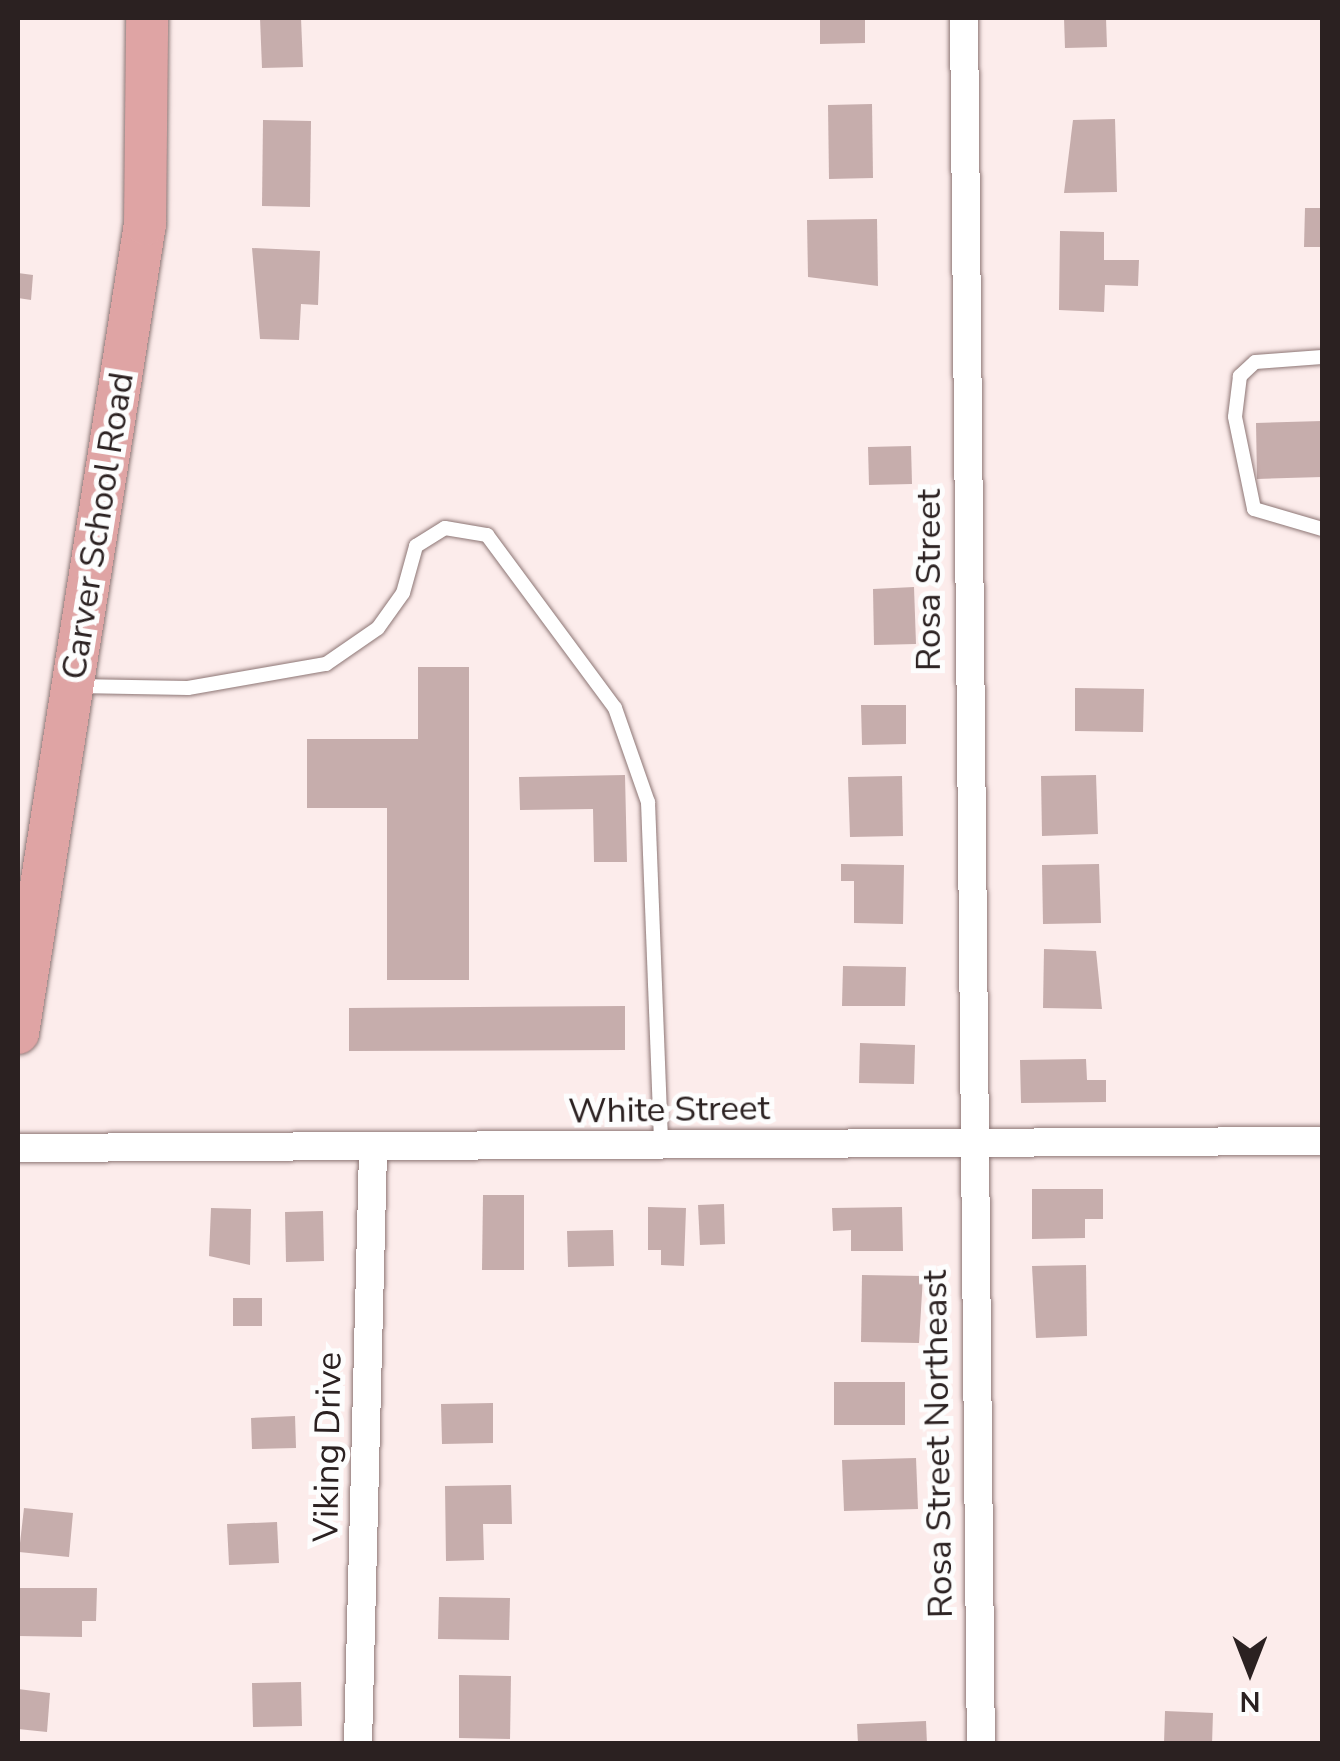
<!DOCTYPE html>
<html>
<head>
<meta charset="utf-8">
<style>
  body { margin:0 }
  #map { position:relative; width:1340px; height:1761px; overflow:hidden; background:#fceceb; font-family:"Nunito Sans",sans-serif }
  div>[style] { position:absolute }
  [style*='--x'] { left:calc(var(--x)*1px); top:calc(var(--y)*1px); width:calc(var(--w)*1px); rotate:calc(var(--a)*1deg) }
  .building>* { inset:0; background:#c6adac }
  .roads { filter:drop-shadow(0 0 2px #8d7675) drop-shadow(0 0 2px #8d7675) }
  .lane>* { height:14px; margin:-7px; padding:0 7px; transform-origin:7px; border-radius:7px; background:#fff }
  .street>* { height:28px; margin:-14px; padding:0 14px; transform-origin:14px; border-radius:14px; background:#fff }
  .primary>* { height:42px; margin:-21px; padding:0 21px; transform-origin:21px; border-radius:21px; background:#dfa4a4 }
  span { translate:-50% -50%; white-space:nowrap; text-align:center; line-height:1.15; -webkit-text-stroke:10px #fdfdfd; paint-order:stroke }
  .street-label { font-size:35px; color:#2b2121 }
  .frame { position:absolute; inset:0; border:20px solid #2b2121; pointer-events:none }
  .north { position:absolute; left:1200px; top:1621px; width:100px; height:100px; -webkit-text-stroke:8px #fdfdfd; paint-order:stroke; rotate:180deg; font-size:28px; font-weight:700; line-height:40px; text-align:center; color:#2b2121 }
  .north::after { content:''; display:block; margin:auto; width:35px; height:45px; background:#2b2121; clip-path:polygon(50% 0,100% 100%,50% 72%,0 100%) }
</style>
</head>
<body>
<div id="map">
  <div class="building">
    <i style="clip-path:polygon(260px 18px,301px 18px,303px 67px,262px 68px)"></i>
    <i style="clip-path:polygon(820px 18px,865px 18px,865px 43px,820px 44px)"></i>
    <i style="clip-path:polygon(1064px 18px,1106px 18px,1107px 47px,1065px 48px)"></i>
    <i style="clip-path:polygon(872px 104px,873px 178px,829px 179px,828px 105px)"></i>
    <i style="clip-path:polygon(1115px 119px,1117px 192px,1064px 193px,1073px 120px)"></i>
    <i style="clip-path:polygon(263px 120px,311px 121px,310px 207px,262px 206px)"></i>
    <i style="clip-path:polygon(1305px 208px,1322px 208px,1322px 247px,1304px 247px)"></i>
    <i style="clip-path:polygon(877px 219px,878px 286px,808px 277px,807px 220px)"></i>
    <i style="clip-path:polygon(1060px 231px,1104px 232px,1104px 260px,1139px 260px,1138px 286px,1105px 285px,1104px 312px,1059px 310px)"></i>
    <i style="clip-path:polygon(252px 248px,320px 251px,318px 305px,301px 304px,299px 340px,260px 339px)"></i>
    <i style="clip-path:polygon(18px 273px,33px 275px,31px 300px,18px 298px)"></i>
    <i style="clip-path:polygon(1322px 421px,1322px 477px,1257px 479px,1256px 423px)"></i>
    <i style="clip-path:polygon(911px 446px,912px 484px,869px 485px,868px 447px)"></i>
    <i style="clip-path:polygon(914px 587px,916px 644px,874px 645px,873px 589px)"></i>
    <i style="clip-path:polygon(418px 667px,469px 667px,469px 980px,387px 980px,387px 808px,307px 808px,307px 739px,418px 739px)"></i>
    <i style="clip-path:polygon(1075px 688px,1144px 689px,1143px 732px,1075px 731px)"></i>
    <i style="clip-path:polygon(861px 705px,906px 705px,906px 744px,862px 745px)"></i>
    <i style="clip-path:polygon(625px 775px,627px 862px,594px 862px,593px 809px,520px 810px,519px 777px)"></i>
    <i style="clip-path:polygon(1096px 775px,1098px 834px,1042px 836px,1041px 776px)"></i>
    <i style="clip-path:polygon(902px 776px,903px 836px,850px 837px,848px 777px)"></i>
    <i style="clip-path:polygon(841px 864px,904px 865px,903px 924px,854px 923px,854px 881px,841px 881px)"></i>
    <i style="clip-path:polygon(1099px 864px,1101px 923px,1043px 924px,1042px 865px)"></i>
    <i style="clip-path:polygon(1044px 949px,1096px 951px,1102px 1009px,1043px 1008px)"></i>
    <i style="clip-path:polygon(843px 966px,906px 967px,905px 1006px,842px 1006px)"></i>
    <i style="clip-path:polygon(625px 1006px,625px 1050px,349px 1051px,349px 1008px)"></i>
    <i style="clip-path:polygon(860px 1043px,915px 1045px,914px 1084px,859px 1083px)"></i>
    <i style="clip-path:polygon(1086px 1059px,1087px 1080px,1106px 1080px,1106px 1102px,1021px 1103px,1020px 1060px)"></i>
    <i style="clip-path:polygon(1032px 1189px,1103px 1189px,1103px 1219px,1085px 1219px,1085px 1238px,1032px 1239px)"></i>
    <i style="clip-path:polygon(483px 1195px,524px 1195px,524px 1270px,482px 1270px)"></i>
    <i style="clip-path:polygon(724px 1204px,725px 1244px,700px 1245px,698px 1205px)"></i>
    <i style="clip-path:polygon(648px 1207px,686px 1208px,684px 1266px,661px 1265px,661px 1250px,648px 1250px)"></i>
    <i style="clip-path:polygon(902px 1207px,903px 1251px,851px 1251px,851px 1230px,833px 1231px,832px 1208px)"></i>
    <i style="clip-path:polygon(211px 1208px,251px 1209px,250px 1265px,209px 1256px)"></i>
    <i style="clip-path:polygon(323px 1211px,324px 1261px,286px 1262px,285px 1212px)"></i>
    <i style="clip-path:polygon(613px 1230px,614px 1266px,568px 1267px,567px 1231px)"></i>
    <i style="clip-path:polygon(1086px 1265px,1087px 1336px,1036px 1338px,1032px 1266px)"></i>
    <i style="clip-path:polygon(862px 1275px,923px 1276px,919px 1343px,861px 1342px)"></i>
    <i style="clip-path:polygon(233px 1298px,262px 1298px,262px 1326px,233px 1326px)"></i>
    <i style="clip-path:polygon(834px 1382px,905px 1382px,905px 1425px,834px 1425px)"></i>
    <i style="clip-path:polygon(493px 1403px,493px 1443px,442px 1444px,441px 1404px)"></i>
    <i style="clip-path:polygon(295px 1416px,296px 1448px,252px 1449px,251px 1418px)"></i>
    <i style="clip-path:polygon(916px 1458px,918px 1509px,844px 1511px,842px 1460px)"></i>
    <i style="clip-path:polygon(511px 1485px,512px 1524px,483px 1524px,484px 1560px,446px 1561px,445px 1486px)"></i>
    <i style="clip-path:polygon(24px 1508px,73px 1513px,69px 1557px,19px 1552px)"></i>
    <i style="clip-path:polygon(277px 1522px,279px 1563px,229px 1565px,227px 1524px)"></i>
    <i style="clip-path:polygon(18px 1588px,97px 1588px,96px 1621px,82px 1621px,82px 1637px,18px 1636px)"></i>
    <i style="clip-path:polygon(439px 1597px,510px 1598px,509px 1640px,438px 1639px)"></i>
    <i style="clip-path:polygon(459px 1675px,511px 1676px,510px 1739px,459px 1738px)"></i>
    <i style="clip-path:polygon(301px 1682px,302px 1726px,253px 1727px,252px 1683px)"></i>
    <i style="clip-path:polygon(18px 1689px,50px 1693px,47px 1732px,18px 1729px)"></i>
    <i style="clip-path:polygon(1165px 1711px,1213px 1713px,1212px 1744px,1164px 1744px)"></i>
    <i style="clip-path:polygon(926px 1721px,927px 1744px,858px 1744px,857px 1724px)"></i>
  </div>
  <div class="roads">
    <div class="lane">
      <i style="--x:1322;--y:357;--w:67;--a:175.7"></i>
      <i style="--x:1255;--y:362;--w:21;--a:137"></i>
      <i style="--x:1240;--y:376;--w:41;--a:97"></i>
      <i style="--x:1235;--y:417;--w:94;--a:78.3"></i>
      <i style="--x:1254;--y:509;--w:71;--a:16.4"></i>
      <i style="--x:76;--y:686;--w:112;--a:1"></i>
      <i style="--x:188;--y:688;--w:140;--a:-9.9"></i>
      <i style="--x:326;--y:664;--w:63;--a:-34.7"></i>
      <i style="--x:378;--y:628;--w:43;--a:-54.5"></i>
      <i style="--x:403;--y:593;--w:49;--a:-74.5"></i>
      <i style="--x:416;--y:546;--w:34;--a:-32"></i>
      <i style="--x:445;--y:528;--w:43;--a:9.5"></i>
      <i style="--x:487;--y:535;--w:215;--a:53.5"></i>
      <i style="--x:615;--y:708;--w:100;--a:70.7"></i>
      <i style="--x:648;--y:802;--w:344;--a:87.8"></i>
    </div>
    <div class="street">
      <i style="--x:964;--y:18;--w:1726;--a:89.44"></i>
      <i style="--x:18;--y:1148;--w:1304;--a:-0.31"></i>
      <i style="--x:358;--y:1744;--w:593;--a:-88.55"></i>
    </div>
    <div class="primary">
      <i style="--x:18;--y:1033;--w:819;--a:-81.08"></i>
      <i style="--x:145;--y:224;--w:206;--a:-89.4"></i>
    </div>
  </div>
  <div class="street-label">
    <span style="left:98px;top:526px;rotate:-81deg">Carver School Road</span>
    <span style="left:929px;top:580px;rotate:-90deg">Rosa Street</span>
    <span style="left:669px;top:1110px;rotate:-1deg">White Street</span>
    <span style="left:938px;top:1444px;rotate:-91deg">Rosa Street Northeast</span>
    <span style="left:328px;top:1447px;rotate:-89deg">Viking Drive</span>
  </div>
  <div class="frame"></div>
  <div class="north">N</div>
</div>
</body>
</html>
